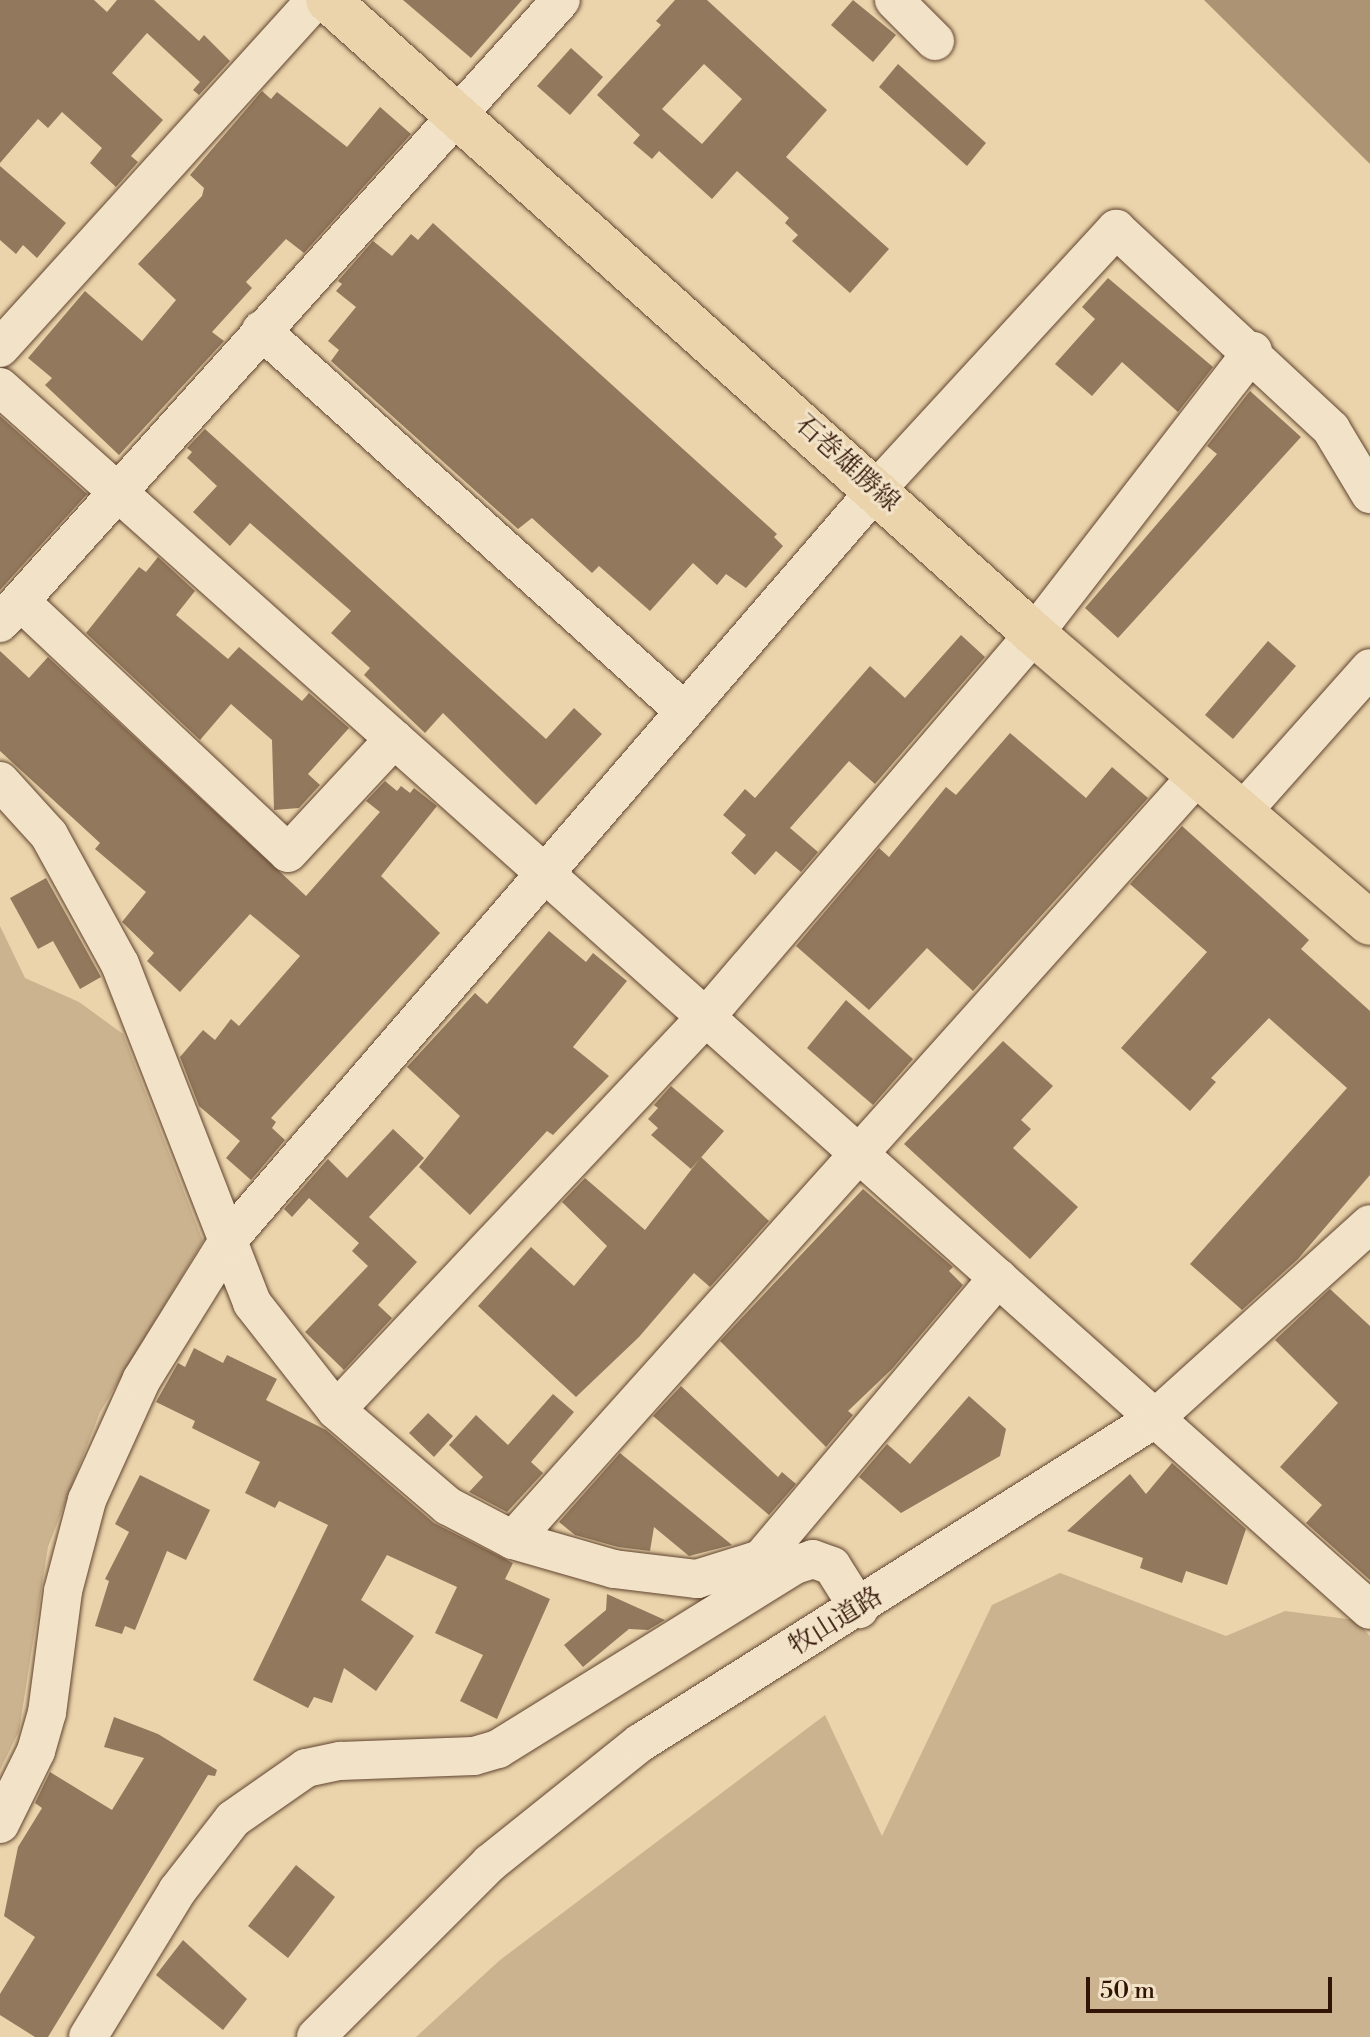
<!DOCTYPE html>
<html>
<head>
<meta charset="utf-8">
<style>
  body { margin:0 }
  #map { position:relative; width:1370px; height:2037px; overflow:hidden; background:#ebd4ab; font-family:"Libre Bodoni","Noto Serif JP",serif }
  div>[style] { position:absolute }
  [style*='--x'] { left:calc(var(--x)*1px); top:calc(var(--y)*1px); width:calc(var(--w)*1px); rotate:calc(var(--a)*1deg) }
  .green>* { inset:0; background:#cbb38f }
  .water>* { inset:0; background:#ac9373 }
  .building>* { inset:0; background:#92785c }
  .roads { filter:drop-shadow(0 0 2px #60442f) drop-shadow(0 0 2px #60442f) }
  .minor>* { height:38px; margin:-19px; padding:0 19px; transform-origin:19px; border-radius:19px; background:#f2e3c8 }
  .major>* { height:44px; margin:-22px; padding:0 22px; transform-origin:22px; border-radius:22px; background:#ebd4ab }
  span { translate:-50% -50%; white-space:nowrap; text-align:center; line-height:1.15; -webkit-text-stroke:6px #f2e3c8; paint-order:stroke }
  .street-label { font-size:26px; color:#311406 }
  .scale { position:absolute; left:1086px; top:1977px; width:246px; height:36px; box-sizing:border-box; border:4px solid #311406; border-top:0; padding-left:10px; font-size:24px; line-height:28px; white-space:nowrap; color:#311406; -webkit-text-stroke:6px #f2e3c8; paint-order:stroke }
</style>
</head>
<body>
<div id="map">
  <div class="green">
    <i style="clip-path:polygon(0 926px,25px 978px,79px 1002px,123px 1034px,203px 1241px,100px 1412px,48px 1547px,19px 1731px,0 1770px)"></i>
    <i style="clip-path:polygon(1060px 1573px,1226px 1636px,1285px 1611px,1355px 1620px,1370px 1636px,1370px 2037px,416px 2037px,500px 1960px,825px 1715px,882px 1836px,992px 1605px)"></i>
  </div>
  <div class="water">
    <i style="clip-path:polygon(1204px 0,1370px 0,1370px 164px)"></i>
  </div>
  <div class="building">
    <i style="clip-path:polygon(0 0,94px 0,107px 12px,117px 0,154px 0,199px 41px,204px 35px,230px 61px,199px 95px,193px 90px,200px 82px,147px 33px,112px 73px,163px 120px,131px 156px,138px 162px,116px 187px,90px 163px,102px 148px,62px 112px,48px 128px,38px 119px,0 163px)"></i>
    <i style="clip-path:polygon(403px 0,522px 0,471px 58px)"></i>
    <i style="clip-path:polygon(evenodd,675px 0,707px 0,827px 110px,786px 157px,889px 249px,850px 293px,792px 241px,798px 235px,785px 223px,789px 218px,737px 171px,712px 199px,659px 151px,652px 159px,633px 143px,640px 135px,597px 95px,661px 25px,656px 21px,675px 0,704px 64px,742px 99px,702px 144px,662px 109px,704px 64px)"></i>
    <i style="clip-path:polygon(853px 0,896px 35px,873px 62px,831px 25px)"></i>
    <i style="clip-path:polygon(571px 48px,603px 77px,570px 115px,537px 86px)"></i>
    <i style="clip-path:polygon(898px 64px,986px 143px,967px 166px,879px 87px)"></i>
    <i style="clip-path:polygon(262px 91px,271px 99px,277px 92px,347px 147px,380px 107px,411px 134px,304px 253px,286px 239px,246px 282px,252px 288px,212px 332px,224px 341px,119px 455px,45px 385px,52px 378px,28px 358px,85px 291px,142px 341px,176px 300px,138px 264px,202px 196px,204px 188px,190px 175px)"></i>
    <i style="clip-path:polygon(0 166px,66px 223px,37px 258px,23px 245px,16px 254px,0 240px)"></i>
    <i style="clip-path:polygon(433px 223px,777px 534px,774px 537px,783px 546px,746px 588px,726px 574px,717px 585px,693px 563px,650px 611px,599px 566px,592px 573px,532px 518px,518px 529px,331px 361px,339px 350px,328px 341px,356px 307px,336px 291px,342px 284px,338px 281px,373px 241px,392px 256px,411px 234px,418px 240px)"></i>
    <i style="clip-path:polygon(1108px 278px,1213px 367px,1178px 412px,1122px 362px,1092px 396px,1055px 364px,1095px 319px,1082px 307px)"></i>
    <i style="clip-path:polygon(1250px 391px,1301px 437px,1118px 638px,1085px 608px,1217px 454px,1207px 446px)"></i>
    <i style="clip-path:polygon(0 416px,87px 494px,0 590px)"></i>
    <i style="clip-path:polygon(205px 429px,546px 739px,574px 708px,602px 734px,536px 805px,443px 713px,425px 733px,364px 675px,370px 668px,331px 633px,351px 611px,250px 523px,230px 546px,193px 512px,217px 486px,187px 458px,192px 452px,187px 448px)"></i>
    <i style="clip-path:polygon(158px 557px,195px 591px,176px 615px,228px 659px,239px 647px,302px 701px,309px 693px,349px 728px,308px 774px,320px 785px,299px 808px,274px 810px,272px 740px,231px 704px,200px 740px,86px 633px,139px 567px,146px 572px)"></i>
    <i style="clip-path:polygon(961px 635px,985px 657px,934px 716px,875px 784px,849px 761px,790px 828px,818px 852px,801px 872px,776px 851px,755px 875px,731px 853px,746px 835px,723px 815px,745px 789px,755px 798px,870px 666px,905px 698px)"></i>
    <i style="clip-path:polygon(1268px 641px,1296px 666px,1233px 739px,1205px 715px)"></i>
    <i style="clip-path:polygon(0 651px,29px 678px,48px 657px,306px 896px,380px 812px,366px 801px,385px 781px,397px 791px,401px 786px,410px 793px,414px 788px,437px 806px,381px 876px,440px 933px,271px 1118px,276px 1122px,272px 1128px,285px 1140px,251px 1180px,226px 1158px,240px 1141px,199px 1106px,180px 1057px,203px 1030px,215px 1040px,231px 1019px,239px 1026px,300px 956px,250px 914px,180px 992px,147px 961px,154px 953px,122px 922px,146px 892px,95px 849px,100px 843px,0 751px)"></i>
    <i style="clip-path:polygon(1010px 733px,1086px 798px,1112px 767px,1148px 798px,973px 991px,927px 948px,869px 1010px,796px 946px,879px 848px,889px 857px,946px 787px,956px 795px)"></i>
    <i style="clip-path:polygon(1182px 826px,1309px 940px,1301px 949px,1370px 1011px,1370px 1175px,1298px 1259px,1242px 1310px,1190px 1264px,1347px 1088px,1269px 1018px,1211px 1078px,1216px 1082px,1190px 1111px,1121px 1048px,1207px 952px,1130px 884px)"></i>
    <i style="clip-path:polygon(46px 878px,101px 977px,80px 989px,53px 941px,38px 949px,10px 898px)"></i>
    <i style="clip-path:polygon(549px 931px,586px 962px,593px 953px,627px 981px,573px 1047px,609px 1076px,553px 1135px,547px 1131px,470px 1215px,419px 1167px,460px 1116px,407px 1067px,475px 993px,487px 1004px)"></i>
    <i style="clip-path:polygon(846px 1000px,913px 1059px,873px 1105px,807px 1048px)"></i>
    <i style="clip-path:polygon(1003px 1041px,1053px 1086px,1021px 1120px,1031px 1129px,1013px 1148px,1078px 1207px,1030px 1259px,904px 1144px)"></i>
    <i style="clip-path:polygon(671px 1086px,724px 1131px,691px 1169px,651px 1135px,658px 1128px,648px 1119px,658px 1108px,654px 1105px)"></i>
    <i style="clip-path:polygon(393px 1129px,424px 1158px,369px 1217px,417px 1262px,378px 1305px,392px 1318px,344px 1370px,305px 1332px,368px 1266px,352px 1251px,359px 1243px,309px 1198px,292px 1217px,284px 1209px,328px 1159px,347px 1178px)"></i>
    <i style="clip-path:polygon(701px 1157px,769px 1221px,710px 1287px,694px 1273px,639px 1337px,576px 1397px,478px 1306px,531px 1247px,574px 1286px,607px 1246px,562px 1202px,585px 1178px,645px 1230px)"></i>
    <i style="clip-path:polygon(863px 1189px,953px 1267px,949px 1271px,963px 1285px,892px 1369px,848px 1411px,853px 1415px,826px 1447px,720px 1341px)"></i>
    <i style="clip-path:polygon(1330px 1289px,1370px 1326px,1370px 1580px,1306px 1523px,1322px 1505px,1280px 1467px,1338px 1403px,1275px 1340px)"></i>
    <i style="clip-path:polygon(194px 1348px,223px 1363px,227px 1355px,277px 1379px,266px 1400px,326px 1430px,434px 1523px,513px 1563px,505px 1579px,550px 1599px,497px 1719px,460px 1701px,483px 1655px,435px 1633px,457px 1587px,387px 1555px,361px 1600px,414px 1636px,376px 1691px,344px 1668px,332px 1703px,314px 1697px,308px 1708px,253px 1680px,328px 1525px,279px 1501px,275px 1508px,245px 1493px,260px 1462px,192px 1428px,195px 1421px,156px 1402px,178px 1363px,185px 1367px)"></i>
    <i style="clip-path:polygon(681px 1386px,778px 1477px,782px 1472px,796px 1484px,769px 1515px,653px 1416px)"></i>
    <i style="clip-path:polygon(553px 1394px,574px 1412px,531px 1462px,543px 1473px,507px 1512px,469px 1492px,483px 1477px,449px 1445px,476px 1415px,508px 1445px)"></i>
    <i style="clip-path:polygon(969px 1396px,1006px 1429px,1000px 1456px,901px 1513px,859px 1477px,887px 1444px,910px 1464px)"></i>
    <i style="clip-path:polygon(428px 1413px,453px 1436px,434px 1457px,409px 1433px)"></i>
    <i style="clip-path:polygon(620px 1453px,732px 1545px,689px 1556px,654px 1527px,650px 1551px,618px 1547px,575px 1535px,559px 1522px)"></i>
    <i style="clip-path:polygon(1172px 1463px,1246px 1529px,1227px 1585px,1186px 1571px,1182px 1583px,1140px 1568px,1143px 1558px,1067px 1531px,1130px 1474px,1146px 1494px)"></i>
    <i style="clip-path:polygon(140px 1475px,210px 1510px,186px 1560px,167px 1551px,135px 1630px,125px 1626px,122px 1634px,95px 1626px,109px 1581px,105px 1579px,129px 1532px,115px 1524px)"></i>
    <i style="clip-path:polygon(607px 1594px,665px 1620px,648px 1630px,629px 1629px,583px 1667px,564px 1645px,606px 1610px)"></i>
    <i style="clip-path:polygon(114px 1717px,158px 1734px,217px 1770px,215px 1776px,208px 1775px,48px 2037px,35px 2037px,0 2015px,0 1994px,35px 1937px,4px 1916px,18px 1847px,42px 1808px,35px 1803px,50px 1772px,112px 1810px,144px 1758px,104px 1747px)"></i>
    <i style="clip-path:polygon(296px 1865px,335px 1897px,288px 1958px,248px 1926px)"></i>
    <i style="clip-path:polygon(183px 1940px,247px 1999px,223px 2030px,156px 1975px)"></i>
  </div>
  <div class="roads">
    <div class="minor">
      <i style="--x:894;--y:0;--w:58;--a:45"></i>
      <i style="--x:261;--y:330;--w:569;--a:42.01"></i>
      <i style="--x:0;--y:348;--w:469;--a:-47.8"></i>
      <i style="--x:0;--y:387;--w:1836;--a:41.76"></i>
      <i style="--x:21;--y:602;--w:366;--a:43.2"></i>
      <i style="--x:288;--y:853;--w:156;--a:-47.1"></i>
      <i style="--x:0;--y:623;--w:838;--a:-48"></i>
      <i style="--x:0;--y:781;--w:73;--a:47.8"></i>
      <i style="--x:49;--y:835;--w:147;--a:61.2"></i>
      <i style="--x:120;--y:964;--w:364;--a:68.7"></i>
      <i style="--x:252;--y:1303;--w:136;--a:51.9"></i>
      <i style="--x:336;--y:1410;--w:148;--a:40.6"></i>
      <i style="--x:448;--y:1506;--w:73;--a:27.6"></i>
      <i style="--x:513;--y:1540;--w:105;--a:16"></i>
      <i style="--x:614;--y:1569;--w:84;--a:6.9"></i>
      <i style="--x:697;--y:1579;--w:67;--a:-17.4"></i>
      <i style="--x:761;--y:1559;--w:368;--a:-49.9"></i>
      <i style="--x:1241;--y:813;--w:194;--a:-48.3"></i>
      <i style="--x:336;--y:1410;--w:537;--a:-46.74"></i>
      <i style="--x:704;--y:1019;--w:507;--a:-49.4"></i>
      <i style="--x:1034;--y:634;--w:358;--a:-52.3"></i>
      <i style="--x:513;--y:1540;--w:1025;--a:-48.16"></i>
      <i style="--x:0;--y:1824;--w:81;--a:-63.7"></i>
      <i style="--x:36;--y:1751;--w:40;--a:-74"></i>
      <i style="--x:47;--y:1713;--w:123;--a:-82.5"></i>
      <i style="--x:63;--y:1591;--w:94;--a:-75.2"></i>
      <i style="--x:87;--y:1500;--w:133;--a:-65.6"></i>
      <i style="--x:142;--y:1379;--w:165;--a:-58.1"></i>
      <i style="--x:229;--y:1239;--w:990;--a:-49.18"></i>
      <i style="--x:876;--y:490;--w:355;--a:-47.4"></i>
      <i style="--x:1116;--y:229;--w:294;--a:42.9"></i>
      <i style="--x:1331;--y:429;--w:76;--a:59"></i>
      <i style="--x:88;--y:2037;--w:171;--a:-58.6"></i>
      <i style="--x:177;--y:1891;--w:91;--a:-52.1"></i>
      <i style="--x:233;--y:1819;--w:89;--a:-34.9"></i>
      <i style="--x:306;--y:1768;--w:35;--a:-12"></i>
      <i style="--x:340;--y:1761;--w:134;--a:-2.1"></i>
      <i style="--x:474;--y:1756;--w:25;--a:-16"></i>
      <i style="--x:498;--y:1749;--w:349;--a:-31.8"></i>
      <i style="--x:795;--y:1565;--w:19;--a:-18"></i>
      <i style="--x:813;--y:1559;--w:20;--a:20"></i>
      <i style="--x:832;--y:1566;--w:51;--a:57.9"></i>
      <i style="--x:316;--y:2037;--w:246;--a:-45"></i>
      <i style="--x:490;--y:1863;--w:192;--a:-38.7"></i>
      <i style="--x:640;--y:1743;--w:606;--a:-32.2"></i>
      <i style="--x:1153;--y:1420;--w:292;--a:-42.1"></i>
    </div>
    <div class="major">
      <i style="--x:328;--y:0;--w:949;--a:41.92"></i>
      <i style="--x:1034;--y:634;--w:443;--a:40.7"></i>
    </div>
  </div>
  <div class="street-label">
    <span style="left:847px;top:464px;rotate:42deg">石巻雄勝線</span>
    <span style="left:836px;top:1622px;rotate:-32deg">牧山道路</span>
  </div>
  <div class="scale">50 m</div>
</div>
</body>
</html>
